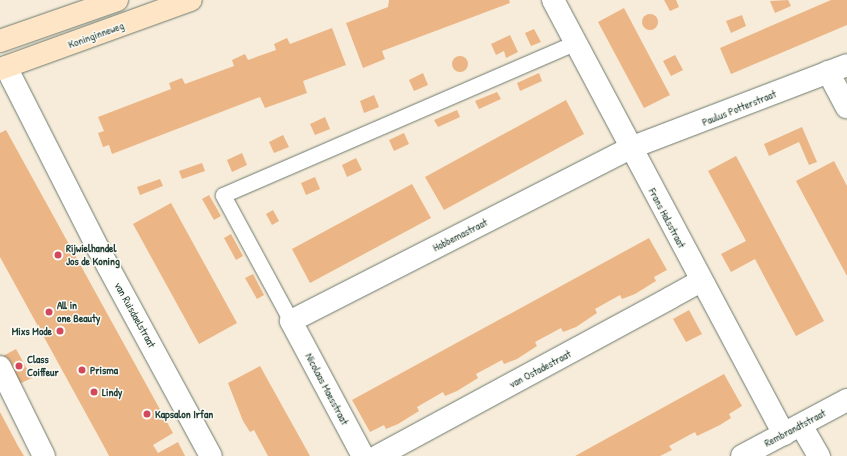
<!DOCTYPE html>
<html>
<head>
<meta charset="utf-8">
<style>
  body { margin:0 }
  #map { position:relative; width:847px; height:456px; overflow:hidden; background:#f7ecd9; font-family:"Patrick Hand",sans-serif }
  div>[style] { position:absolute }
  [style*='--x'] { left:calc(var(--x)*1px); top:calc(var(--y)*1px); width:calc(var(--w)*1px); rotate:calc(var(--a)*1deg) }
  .building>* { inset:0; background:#ecb585 }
  .round { border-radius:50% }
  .roads { filter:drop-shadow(0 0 1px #6b7a6e) drop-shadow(0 0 1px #6b7a6e) }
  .service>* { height:15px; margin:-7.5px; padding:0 7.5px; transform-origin:7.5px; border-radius:7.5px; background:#fff }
  .pedestrian>* { height:22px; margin:-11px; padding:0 11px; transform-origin:11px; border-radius:11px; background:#fff }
  .minor>* { height:22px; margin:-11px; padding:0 11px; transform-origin:11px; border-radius:11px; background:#fff }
  .secondary>* { height:22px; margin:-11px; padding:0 11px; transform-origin:11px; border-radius:11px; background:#fde5c5 }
  .dots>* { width:11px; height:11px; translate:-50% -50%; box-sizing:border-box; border:2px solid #fdfcf7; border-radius:50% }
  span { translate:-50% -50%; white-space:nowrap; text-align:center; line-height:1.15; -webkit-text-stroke:3px #fdfcf7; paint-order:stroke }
  .street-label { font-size:11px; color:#1f3d34 }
  .poi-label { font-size:11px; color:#1f3d34; font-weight:700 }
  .left { translate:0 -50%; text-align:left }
  .right { translate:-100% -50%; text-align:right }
</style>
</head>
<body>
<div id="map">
  <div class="building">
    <i style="clip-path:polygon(389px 0,509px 0,510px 3px,382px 51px,385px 59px,363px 68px,346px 23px,388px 7px)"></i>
    <i style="clip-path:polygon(664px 0,676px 0,679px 7px,670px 11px)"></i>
    <i style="clip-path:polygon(788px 0,791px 6px,775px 13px,770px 1px)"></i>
    <i style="clip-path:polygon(831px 0,847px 0,847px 25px,731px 74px,720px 48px)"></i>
    <i style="clip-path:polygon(624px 8px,670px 95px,644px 108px,598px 22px)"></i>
    <i class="round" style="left:642px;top:14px;width:16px;height:16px"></i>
    <i style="clip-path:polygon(742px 15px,746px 26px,731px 33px,726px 21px)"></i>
    <i style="clip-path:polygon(332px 28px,346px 65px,303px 81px,307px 93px,265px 108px,260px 97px,112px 154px,109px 145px,103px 147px,98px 133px,104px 131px,98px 117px,171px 89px,169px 83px,182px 78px,185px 84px,234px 66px,232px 60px,245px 54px,248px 60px,276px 50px,274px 44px,287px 38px,290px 44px)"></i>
    <i style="clip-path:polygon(534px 29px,541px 42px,531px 46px,525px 33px)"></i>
    <i style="clip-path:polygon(510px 35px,518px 52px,506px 58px,504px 51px,496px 55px,491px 44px)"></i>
    <i style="clip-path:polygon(675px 55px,683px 70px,671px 76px,663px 61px)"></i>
    <i class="round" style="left:452px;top:56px;width:16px;height:16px"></i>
    <i style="clip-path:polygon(423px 73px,428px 85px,414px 91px,409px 80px)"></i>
    <i style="clip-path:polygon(539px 73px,542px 81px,520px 91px,517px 83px)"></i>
    <i style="clip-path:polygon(497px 92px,501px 99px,479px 109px,475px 101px)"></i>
    <i style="clip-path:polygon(374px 95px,379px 107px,364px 113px,360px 101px)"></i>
    <i style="clip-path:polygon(566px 100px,584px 134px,444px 210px,425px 177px)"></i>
    <i style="clip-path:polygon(457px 110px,460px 117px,438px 127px,434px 120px)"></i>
    <i style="clip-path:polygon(325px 117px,330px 129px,315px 135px,310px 124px)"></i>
    <i style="clip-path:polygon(802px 127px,817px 162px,809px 165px,799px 142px,769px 156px,764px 144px)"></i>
    <i style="clip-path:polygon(6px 130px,173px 433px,153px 445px,158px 453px,178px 442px,185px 456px,109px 456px,106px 450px,0 257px,0 133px)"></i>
    <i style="clip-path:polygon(404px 133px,409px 144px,394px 151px,389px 140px)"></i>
    <i style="clip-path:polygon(283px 135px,289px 147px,274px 153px,269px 142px)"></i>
    <i style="clip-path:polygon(242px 153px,247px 165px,232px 172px,227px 160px)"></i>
    <i style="clip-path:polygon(736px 156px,824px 321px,796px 336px,755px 259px,731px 272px,721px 254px,746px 241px,708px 171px)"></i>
    <i style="clip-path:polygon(356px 158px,362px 170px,347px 177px,342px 165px)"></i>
    <i style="clip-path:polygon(834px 161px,847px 186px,847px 276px,796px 181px)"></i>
    <i style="clip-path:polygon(202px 163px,205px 171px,182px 179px,179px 171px)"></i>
    <i style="clip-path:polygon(315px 177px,320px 189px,306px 195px,301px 183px)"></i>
    <i style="clip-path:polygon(160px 179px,163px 186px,140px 195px,137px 187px)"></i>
    <i style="clip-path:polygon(412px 184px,431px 218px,310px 283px,292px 249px)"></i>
    <i style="clip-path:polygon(209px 195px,221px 216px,214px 220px,202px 199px)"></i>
    <i style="clip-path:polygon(171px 203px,237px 323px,199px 344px,133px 224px)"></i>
    <i style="clip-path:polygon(273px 210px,279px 221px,272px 225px,266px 214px)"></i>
    <i style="clip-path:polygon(231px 234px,243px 256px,236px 260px,224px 238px)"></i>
    <i style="clip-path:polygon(649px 238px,667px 270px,654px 277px,656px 281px,635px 294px,622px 299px,620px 295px,595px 309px,597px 313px,576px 327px,563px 332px,561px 328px,535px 342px,537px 346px,517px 359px,504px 364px,502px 360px,476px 374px,478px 378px,457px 391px,445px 396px,443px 392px,417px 407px,419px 411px,398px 424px,386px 429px,384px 425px,370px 432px,352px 400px)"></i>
    <i style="clip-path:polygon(253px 274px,264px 295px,257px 299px,245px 278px)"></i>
    <i style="clip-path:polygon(689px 310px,702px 334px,686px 342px,673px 319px)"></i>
    <i style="clip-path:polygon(16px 349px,32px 378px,19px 384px,3px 356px)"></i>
    <i style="clip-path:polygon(260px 366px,310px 456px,268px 456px,254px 430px,250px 432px,243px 421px,228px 383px)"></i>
    <i style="clip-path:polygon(724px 374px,742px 406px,729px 414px,731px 418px,720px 425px,697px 436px,695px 432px,669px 446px,672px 450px,660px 456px,575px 456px)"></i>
    <i style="clip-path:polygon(0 412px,18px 446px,24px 456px,0 456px)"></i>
  </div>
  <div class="roads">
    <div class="service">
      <i style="--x:291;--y:321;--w:143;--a:-118.4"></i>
      <i style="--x:223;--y:195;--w:385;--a:-23.4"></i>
    </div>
    <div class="pedestrian">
      <i style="--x:670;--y:298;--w:35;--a:-29"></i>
      <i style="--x:0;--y:367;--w:99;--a:63.7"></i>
    </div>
    <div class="minor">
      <i style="--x:553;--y:0;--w:492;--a:62"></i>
      <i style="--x:6;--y:67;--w:205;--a:63.1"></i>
      <i style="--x:99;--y:250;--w:234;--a:61.5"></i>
      <i style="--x:828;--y:72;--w:40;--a:62"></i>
      <i style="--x:801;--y:425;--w:36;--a:60"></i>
      <i style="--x:363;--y:456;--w:153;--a:-118.1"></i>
      <i style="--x:291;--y:321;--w:381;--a:-27"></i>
      <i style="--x:630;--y:148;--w:232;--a:-20.9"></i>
      <i style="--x:378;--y:456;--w:332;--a:-28.4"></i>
      <i style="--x:742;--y:456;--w:119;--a:-28.1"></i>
    </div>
    <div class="secondary">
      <i style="--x:0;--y:41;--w:124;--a:-19.3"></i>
      <i style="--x:0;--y:69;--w:203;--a:-19.9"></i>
    </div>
  </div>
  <div class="dots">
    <i style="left:58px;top:255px;background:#d1495b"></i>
    <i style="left:49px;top:312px;background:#d1495b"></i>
    <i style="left:60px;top:331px;background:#d1495b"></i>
    <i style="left:19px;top:366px;background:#d1495b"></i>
    <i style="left:82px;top:370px;background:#d1495b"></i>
    <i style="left:94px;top:392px;background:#d1495b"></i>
    <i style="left:147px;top:414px;background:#d1495b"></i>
  </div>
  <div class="street-label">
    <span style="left:96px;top:35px;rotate:-20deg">Koninginneweg</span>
    <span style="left:739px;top:108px;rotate:-22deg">Paulus Potterstraat</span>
    <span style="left:667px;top:218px;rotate:62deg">Frans Halsstraat</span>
    <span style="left:460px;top:235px;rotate:-27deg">Hobbemastraat</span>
    <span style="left:135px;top:315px;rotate:61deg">van Ruisdaelstraat</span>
    <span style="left:540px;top:369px;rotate:-28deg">van Ostadestraat</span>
    <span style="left:327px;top:389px;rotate:62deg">Nicolaas Maesstraat</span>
    <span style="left:795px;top:428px;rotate:-28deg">Rembrandtstraat</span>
  </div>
  <div class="poi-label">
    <span class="left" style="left:66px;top:255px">Rijwielhandel<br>Jos de Koning</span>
    <span class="left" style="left:57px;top:312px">All in<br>one Beauty</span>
    <span class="right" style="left:52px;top:331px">Mixs Mode</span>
    <span class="left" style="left:27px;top:366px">Class<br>Coiffeur</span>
    <span class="left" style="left:90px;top:370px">Prisma</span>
    <span class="left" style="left:102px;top:392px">Lindy</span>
    <span class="left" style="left:155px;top:414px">Kapsalon Irfan</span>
  </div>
</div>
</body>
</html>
